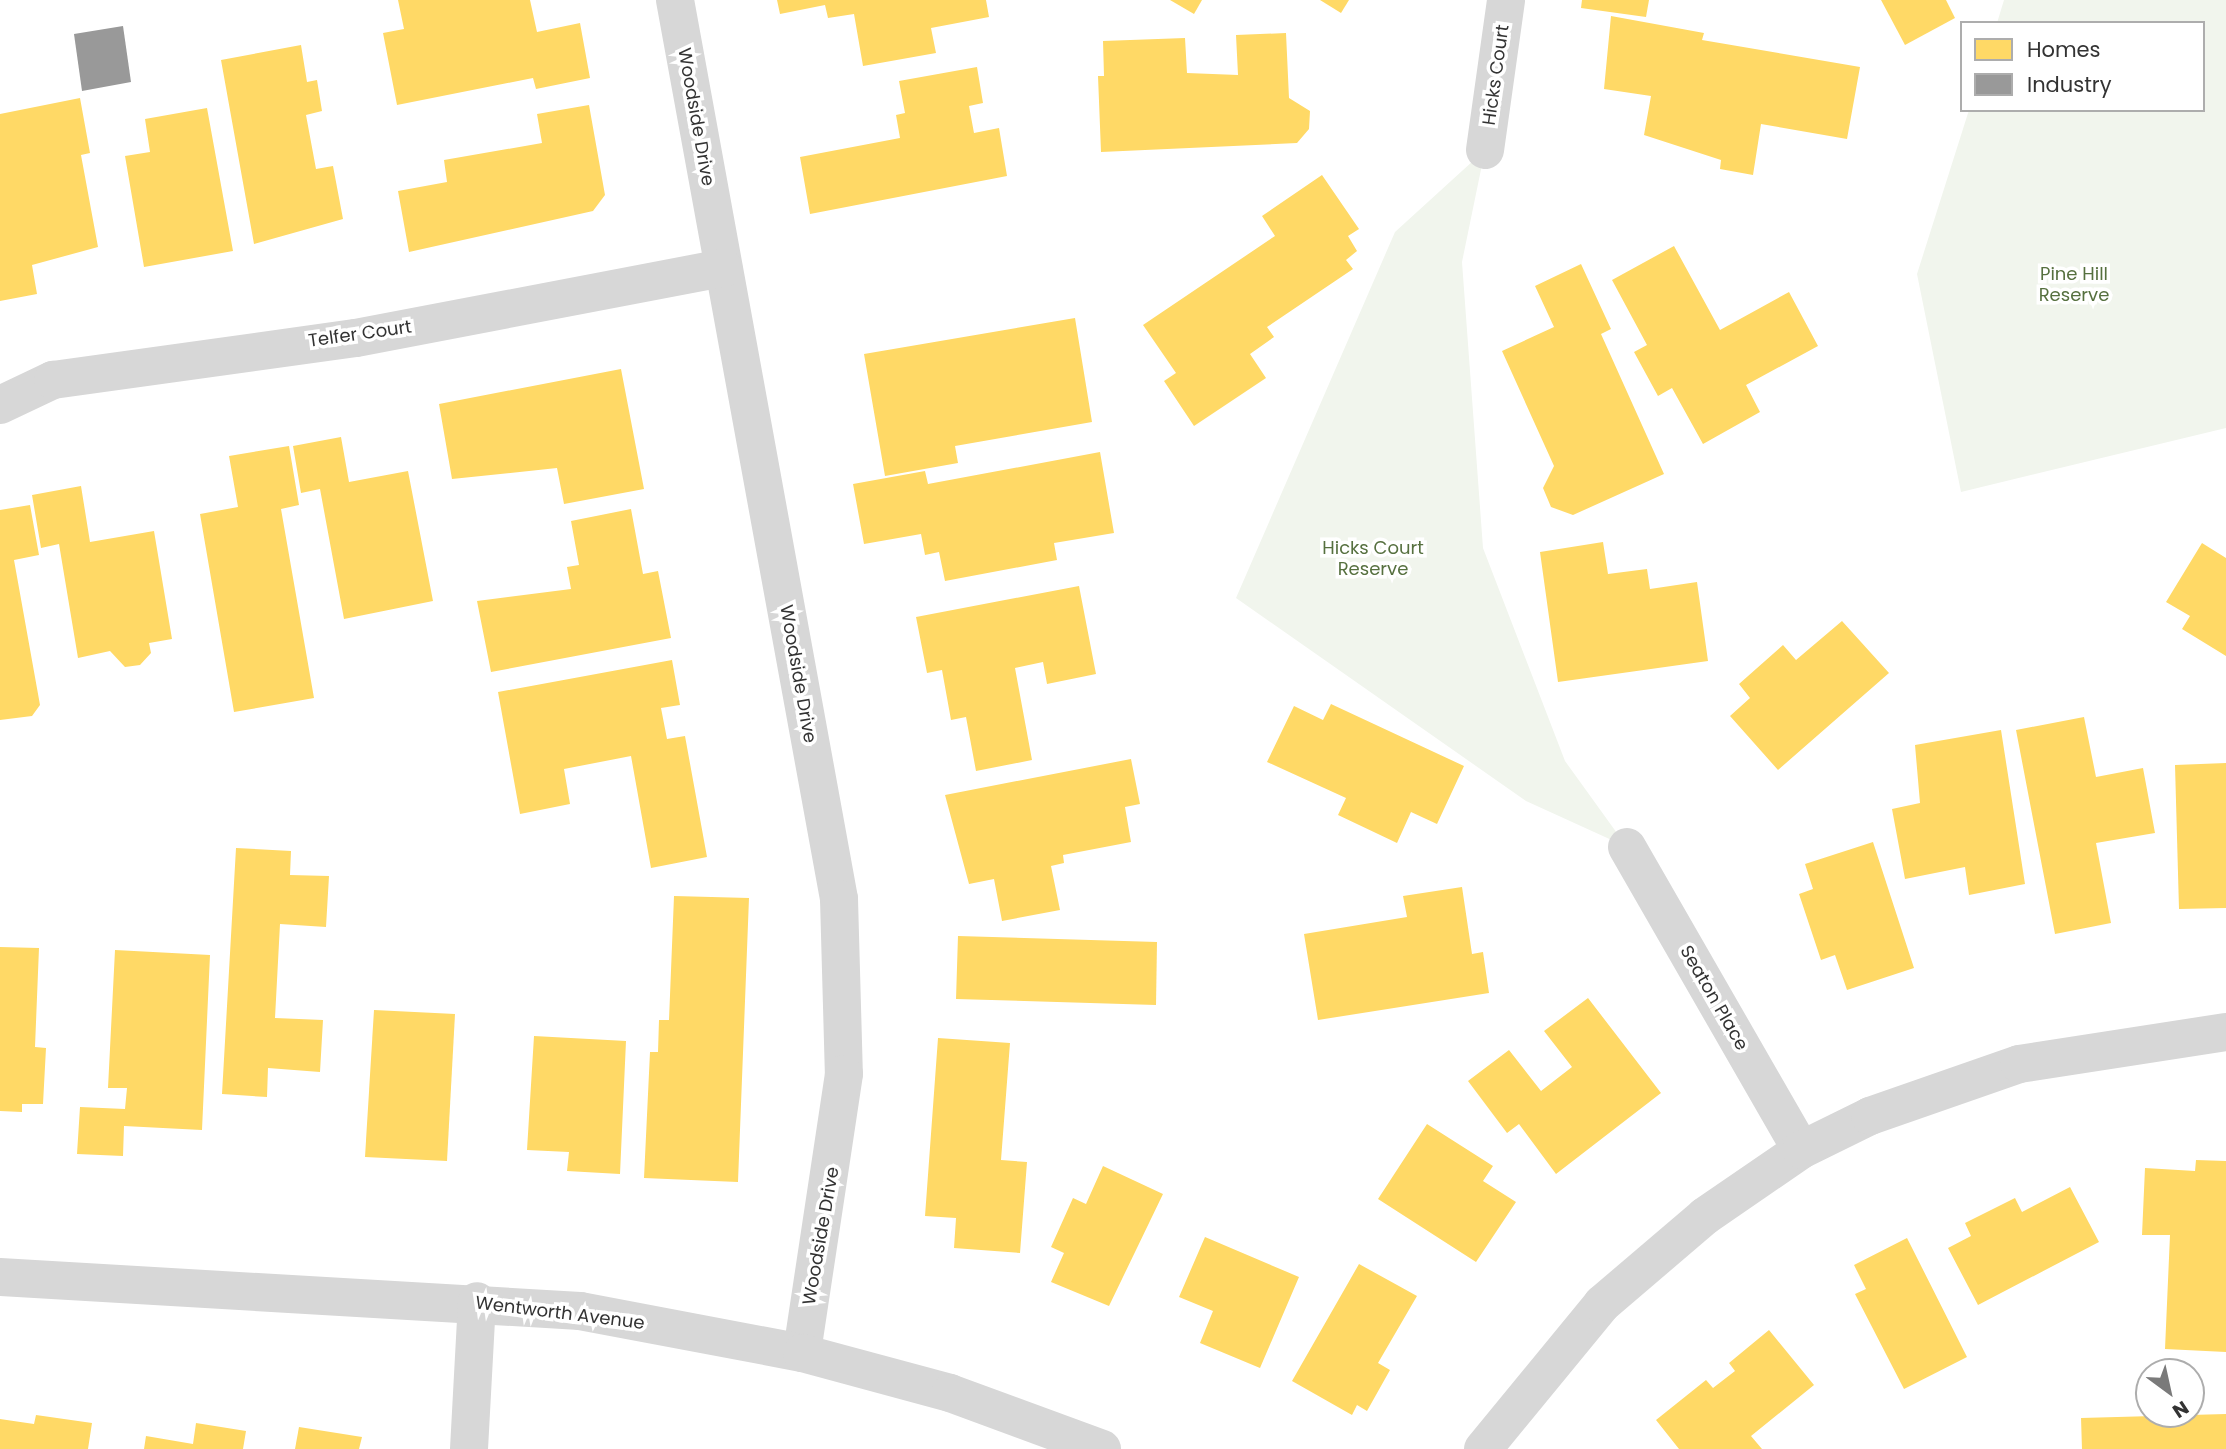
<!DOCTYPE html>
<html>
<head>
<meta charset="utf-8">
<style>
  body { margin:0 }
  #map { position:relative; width:2226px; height:1449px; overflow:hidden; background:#fff; font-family:Poppins,sans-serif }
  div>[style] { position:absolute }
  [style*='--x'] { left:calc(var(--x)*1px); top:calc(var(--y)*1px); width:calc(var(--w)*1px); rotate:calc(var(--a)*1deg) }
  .green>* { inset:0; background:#f1f5ed }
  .homes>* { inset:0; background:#ffd966 }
  .industry>* { inset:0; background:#999 }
  .street>* { height:38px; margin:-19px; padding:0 19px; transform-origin:19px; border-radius:19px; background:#d7d7d7 }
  span { translate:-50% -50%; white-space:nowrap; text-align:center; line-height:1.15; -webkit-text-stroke:7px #fff; paint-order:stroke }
  .street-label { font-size:18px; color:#333 }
  .park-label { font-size:18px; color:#56703f }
  .legend { position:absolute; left:1960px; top:21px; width:245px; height:91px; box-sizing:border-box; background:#fff; border:2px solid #adadad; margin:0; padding:9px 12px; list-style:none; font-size:21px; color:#333 }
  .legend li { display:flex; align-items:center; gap:14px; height:35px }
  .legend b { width:35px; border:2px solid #adadad }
  .north { position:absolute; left:2135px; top:1358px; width:70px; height:70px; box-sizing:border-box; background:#fff; border:2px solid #adadad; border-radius:50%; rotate:147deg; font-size:19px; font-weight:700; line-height:28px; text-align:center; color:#333 }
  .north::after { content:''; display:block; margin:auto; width:24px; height:32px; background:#7a7a7a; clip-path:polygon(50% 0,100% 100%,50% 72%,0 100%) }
</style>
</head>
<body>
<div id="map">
  <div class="green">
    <i style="clip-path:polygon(2004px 0,2226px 0,2226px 428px,1961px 492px,1917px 274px,1969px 110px,2203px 110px,2203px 23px,1997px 23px)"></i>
    <i style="clip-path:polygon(1485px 150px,1462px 262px,1483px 548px,1565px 761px,1627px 847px,1526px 801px,1236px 598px,1395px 232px)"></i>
  </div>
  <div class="homes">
    <i style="clip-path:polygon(398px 0,530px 0,537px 32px,580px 23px,590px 78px,536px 89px,533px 78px,397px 105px,383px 33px,404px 29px)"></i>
    <i style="clip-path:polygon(777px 0,986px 0,989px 17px,931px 28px,936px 53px,863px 66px,854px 14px,828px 18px,825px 5px,780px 14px)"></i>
    <i style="clip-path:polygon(1170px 0,1202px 0,1194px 14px)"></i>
    <i style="clip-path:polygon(1320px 0,1349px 0,1341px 13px)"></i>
    <i style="clip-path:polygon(1582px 0,1649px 0,1646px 17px,1581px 8px)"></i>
    <i style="clip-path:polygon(1881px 0,1946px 0,1955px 18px,1905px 45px)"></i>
    <i style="clip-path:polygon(1611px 16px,1704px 33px,1702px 40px,1860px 67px,1847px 139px,1761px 124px,1753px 175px,1720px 169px,1721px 160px,1644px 135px,1651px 96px,1604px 89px)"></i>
    <i style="clip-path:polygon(1286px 33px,1289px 98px,1310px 111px,1309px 129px,1297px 143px,1101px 152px,1098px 76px,1104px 76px,1103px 41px,1185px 38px,1187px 73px,1238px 75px,1236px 35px)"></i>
    <i style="clip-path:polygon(301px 45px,307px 82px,317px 80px,322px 111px,306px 115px,316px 169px,333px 166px,343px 219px,254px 244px,221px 60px)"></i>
    <i style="clip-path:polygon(977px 67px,983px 103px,969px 106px,974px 133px,999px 128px,1007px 176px,810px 214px,800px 157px,900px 138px,896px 115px,905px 113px,899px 81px)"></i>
    <i style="clip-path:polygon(80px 98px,90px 153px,81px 155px,98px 247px,32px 265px,37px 294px,0 301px,0 114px)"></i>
    <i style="clip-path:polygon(589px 105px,605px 195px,593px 211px,409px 252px,398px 191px,447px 182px,444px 160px,542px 143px,537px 114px)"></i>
    <i style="clip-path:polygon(207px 108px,233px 251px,144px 267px,125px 156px,150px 152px,145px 119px)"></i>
    <i style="clip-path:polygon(1322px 175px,1359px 229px,1348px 236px,1357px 251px,1346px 260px,1353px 269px,1267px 327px,1274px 337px,1250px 354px,1266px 378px,1194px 426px,1164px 381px,1176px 373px,1143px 325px,1275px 236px,1262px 216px)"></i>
    <i style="clip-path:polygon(1674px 246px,1720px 330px,1789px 292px,1818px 346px,1746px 385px,1760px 412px,1703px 444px,1672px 388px,1658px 396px,1634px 352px,1647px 345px,1612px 280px)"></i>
    <i style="clip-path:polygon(1581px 264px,1611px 329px,1601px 334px,1664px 474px,1573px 515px,1551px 507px,1543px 488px,1554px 466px,1502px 351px,1554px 327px,1535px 286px)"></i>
    <i style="clip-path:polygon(1075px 318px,1092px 422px,955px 446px,958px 463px,885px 476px,864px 354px)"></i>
    <i style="clip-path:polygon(621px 369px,644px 489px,564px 504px,557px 468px,452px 479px,439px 404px)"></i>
    <i style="clip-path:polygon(341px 437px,349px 482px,408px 471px,433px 601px,344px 619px,320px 489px,301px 493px,293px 446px)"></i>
    <i style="clip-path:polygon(289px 446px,299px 505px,281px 509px,314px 698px,234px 712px,200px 514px,238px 507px,229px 456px)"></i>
    <i style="clip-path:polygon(1100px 452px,1114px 533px,1054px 543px,1057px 560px,945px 581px,939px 552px,925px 555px,921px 534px,864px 544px,853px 484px,925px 471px,928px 484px)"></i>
    <i style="clip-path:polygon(81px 486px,90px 542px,154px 531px,172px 639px,149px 643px,151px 653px,140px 665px,125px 667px,110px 651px,78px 658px,59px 544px,41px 548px,32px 495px)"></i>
    <i style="clip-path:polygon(30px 505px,39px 555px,14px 560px,40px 705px,32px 716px,0 720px,0 510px)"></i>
    <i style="clip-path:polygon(631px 509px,643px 574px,658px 571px,671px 638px,491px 672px,477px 601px,571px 589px,567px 567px,579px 565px,571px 521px)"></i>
    <i style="clip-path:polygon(1603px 542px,1608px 574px,1647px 569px,1650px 589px,1697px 582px,1708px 661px,1558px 682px,1540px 552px)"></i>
    <i style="clip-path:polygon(2202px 543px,2226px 558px,2226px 656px,2182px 629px,2190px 616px,2166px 602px)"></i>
    <i style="clip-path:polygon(1079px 586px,1096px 674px,1047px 684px,1043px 662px,1015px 668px,1032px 760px,976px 771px,966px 717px,951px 720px,942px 670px,927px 673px,916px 617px)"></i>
    <i style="clip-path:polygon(1842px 621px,1889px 673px,1778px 770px,1730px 716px,1750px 698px,1739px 684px,1783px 645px,1796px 660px)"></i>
    <i style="clip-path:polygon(672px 660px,680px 705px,661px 708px,667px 739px,685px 736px,707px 857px,651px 868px,631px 756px,564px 769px,570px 804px,520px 814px,498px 692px)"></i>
    <i style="clip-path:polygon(1331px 704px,1464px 766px,1437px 824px,1411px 812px,1397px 843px,1338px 815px,1346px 798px,1267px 762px,1294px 706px,1323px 720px)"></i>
    <i style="clip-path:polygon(2084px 717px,2096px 777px,2143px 768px,2155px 833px,2096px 843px,2111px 923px,2055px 934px,2016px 730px)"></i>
    <i style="clip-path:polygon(2001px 730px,2025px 884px,1969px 895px,1965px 867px,1905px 879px,1892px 809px,1920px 803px,1915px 745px)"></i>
    <i style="clip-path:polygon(1131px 759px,1140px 804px,1125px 807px,1131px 842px,1063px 855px,1064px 863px,1051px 866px,1060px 910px,1002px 921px,994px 879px,969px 884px,945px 795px)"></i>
    <i style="clip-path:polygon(2226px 763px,2226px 908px,2179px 909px,2175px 765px)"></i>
    <i style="clip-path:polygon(1873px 842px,1914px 968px,1847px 990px,1835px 955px,1821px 960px,1799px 894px,1813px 889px,1805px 864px)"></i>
    <i style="clip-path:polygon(236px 848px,291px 851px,290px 875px,329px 876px,326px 927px,280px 924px,275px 1018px,323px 1020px,320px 1072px,268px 1068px,267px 1097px,222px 1094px)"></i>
    <i style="clip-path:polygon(1462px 887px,1472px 954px,1483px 952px,1489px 993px,1318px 1020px,1304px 934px,1407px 917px,1403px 896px)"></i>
    <i style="clip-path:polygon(674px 896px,749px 898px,738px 1182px,644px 1178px,650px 1052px,658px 1052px,659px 1020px,669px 1020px)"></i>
    <i style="clip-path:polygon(958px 936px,1157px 942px,1156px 1005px,956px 999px)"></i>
    <i style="clip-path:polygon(0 947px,39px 948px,35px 1047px,46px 1048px,43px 1104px,22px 1104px,22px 1112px,0 1111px)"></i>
    <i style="clip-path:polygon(115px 950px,210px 955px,202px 1130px,124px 1126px,123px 1156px,77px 1154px,80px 1107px,125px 1109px,127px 1088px,108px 1088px)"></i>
    <i style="clip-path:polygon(1588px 998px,1661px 1093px,1556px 1174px,1519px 1124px,1507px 1133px,1468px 1081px,1509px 1050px,1541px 1091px,1572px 1067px,1544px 1031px)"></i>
    <i style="clip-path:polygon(374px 1010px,455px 1014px,447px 1161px,365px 1157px)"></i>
    <i style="clip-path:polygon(534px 1036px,626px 1041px,620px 1174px,567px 1171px,569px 1152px,527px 1150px)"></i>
    <i style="clip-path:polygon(938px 1038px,1010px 1043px,1001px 1160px,1027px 1162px,1020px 1253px,954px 1248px,956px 1218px,925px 1216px)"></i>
    <i style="clip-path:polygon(1427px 1124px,1493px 1166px,1483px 1181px,1516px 1202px,1476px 1262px,1378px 1199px)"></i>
    <i style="clip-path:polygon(2196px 1160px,2226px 1161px,2226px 1352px,2165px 1349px,2170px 1235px,2142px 1235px,2145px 1168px,2195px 1171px)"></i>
    <i style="clip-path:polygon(1103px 1166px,1163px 1194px,1109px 1306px,1051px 1282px,1064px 1253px,1051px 1247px,1073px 1198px,1086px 1204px)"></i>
    <i style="clip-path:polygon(2070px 1187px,2099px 1242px,1978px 1305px,1948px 1248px,1971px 1236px,1965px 1223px,2015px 1198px,2022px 1212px)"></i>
    <i style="clip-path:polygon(1205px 1237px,1299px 1277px,1260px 1368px,1200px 1343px,1213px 1311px,1179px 1297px)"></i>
    <i style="clip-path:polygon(1907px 1238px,1967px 1357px,1904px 1389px,1855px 1294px,1866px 1289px,1854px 1265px)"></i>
    <i style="clip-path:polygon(1359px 1264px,1417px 1296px,1378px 1363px,1390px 1370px,1367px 1411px,1357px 1405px,1352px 1415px,1292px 1381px)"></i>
    <i style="clip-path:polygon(1769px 1330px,1814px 1385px,1751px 1436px,1762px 1449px,1679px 1449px,1656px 1420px,1706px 1380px,1713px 1388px,1735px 1371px,1729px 1363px)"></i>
    <i style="clip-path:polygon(2226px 1414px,2226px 1449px,2082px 1449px,2081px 1418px)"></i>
    <i style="clip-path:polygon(36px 1415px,92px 1423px,88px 1449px,0 1449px,0 1419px,34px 1424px)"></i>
    <i style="clip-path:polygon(196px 1423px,246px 1431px,243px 1449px,144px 1449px,146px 1436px,193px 1444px)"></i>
    <i style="clip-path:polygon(299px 1427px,362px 1437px,359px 1449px,295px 1449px)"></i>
  </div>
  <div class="industry">
    <i style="clip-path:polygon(123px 26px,131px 82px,82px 91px,74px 34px)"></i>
  </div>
  <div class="street">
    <i style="--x:675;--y:0;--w:914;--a:79.66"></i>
    <i style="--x:839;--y:899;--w:175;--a:88.4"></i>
    <i style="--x:844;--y:1074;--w:282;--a:98.6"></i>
    <i style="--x:1485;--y:150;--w:151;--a:-82"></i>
    <i style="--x:0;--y:405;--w:59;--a:-25.3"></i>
    <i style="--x:53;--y:380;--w:306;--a:-7.9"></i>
    <i style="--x:356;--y:338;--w:374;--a:-10.8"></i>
    <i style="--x:1627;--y:847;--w:349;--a:60.1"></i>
    <i style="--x:0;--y:1277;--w:581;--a:3.35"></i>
    <i style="--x:580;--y:1311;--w:226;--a:10.7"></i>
    <i style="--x:802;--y:1353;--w:153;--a:15.1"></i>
    <i style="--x:950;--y:1393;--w:162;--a:20.2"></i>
    <i style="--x:469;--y:1449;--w:148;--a:-86.9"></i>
    <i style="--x:1483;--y:1449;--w:188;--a:-50.6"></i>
    <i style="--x:1602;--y:1304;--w:135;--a:-40.5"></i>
    <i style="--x:1705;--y:1216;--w:116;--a:-34.5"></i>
    <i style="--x:1801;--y:1150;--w:77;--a:-26.2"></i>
    <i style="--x:1870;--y:1116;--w:158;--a:-19.2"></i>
    <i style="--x:2019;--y:1064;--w:209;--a:-8.8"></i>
  </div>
  <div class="street-label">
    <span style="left:1496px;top:75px;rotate:-82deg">Hicks Court</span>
    <span style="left:696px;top:117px;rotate:80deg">Woodside Drive</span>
    <span style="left:360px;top:334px;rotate:-8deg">Telfer Court</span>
    <span style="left:798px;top:674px;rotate:80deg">Woodside Drive</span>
    <span style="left:1714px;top:998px;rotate:60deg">Seaton Place</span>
    <span style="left:821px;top:1236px;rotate:-80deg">Woodside Drive</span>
    <span style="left:560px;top:1313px;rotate:7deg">Wentworth Avenue</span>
  </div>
  <div class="park-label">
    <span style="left:2074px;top:285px">Pine Hill<br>Reserve</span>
    <span style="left:1373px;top:559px">Hicks Court<br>Reserve</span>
  </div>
  <ul class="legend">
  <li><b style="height:19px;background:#ffd966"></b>Homes</li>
  <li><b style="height:19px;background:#999"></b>Industry</li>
  </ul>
  <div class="north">N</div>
</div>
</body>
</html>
